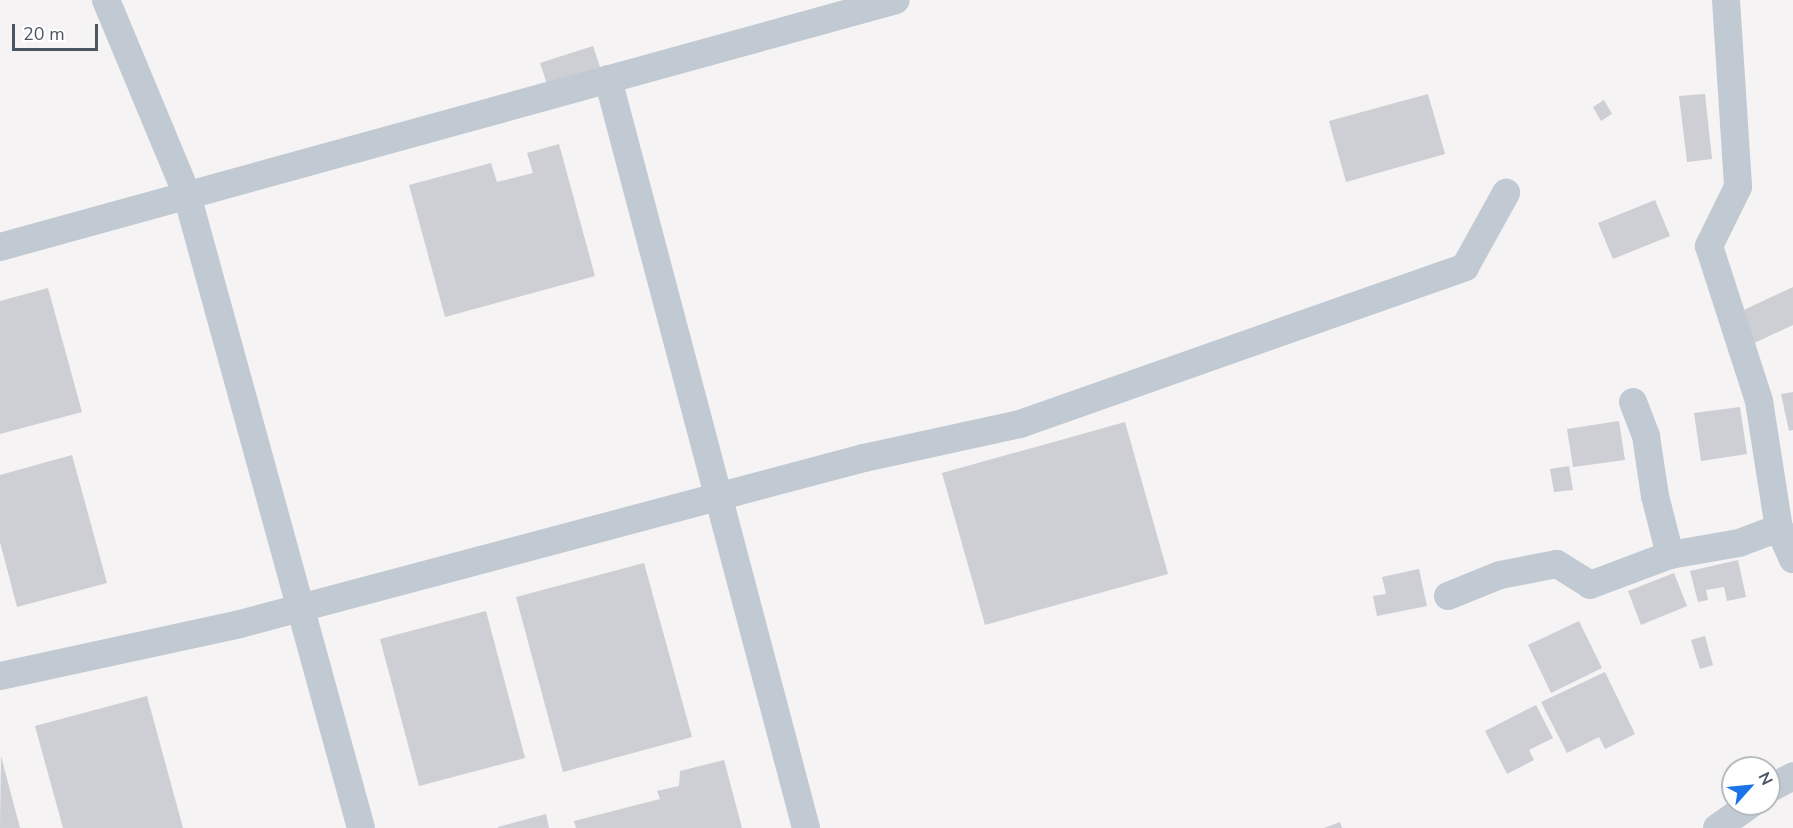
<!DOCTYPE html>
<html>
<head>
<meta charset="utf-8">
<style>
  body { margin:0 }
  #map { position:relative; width:1793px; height:828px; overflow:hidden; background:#f5f3f3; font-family:"Nunito Sans",sans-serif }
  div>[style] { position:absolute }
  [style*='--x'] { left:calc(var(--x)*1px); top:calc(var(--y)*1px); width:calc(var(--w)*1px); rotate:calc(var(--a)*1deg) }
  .building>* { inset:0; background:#cdcfd5 }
  .street>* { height:28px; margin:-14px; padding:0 14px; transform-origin:14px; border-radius:14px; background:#c1cad2 }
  span { translate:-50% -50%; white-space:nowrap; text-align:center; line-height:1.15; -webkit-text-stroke:4.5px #fff; paint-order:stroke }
  .north { position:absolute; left:1721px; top:756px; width:60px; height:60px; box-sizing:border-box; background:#fff; border:2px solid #b7bbc0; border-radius:50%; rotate:63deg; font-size:16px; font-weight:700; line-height:24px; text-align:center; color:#4a5661 }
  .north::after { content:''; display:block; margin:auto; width:21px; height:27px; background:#1a73e8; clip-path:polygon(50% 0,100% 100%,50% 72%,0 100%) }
  .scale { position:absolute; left:12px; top:24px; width:86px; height:27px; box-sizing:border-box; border:3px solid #4a5661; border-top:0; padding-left:8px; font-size:18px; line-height:21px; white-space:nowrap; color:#4a5661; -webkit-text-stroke:4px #fff; paint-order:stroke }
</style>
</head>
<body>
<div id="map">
  <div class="building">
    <i style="clip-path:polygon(593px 46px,601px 70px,548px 87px,540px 63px)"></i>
    <i style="clip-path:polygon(1428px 94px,1445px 154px,1346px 182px,1329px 121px)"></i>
    <i style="clip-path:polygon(1705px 94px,1712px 159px,1687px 162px,1679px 96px)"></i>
    <i style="clip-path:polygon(1604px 100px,1612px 114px,1601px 121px,1593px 107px)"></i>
    <i style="clip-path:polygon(559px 144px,595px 276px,445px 317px,409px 185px,491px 163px,497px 182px,533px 173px,527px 153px)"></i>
    <i style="clip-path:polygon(1655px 200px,1670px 236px,1613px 259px,1598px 223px)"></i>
    <i style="clip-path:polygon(1793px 287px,1793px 325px,1748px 346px,1733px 315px)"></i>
    <i style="clip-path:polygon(48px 288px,82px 412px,0 434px,0 301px)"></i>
    <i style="clip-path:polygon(1793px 392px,1793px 430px,1789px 431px,1781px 394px)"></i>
    <i style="clip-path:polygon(1740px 407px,1747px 454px,1701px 461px,1694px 413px)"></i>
    <i style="clip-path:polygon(1619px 421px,1625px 460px,1573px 467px,1567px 429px)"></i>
    <i style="clip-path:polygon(1125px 422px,1168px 574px,985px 625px,942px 473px)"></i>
    <i style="clip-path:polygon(72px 455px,107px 583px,17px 607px,0 542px,0 475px)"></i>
    <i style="clip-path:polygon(1569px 466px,1573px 490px,1554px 492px,1550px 469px)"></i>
    <i style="clip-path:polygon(1738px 560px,1746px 597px,1727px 601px,1724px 587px,1706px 590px,1708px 600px,1698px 602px,1690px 571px)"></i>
    <i style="clip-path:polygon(644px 563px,692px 737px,563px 772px,516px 597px)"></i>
    <i style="clip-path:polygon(1419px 569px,1427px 606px,1377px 616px,1373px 596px,1386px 594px,1382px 577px)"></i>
    <i style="clip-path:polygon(1674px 573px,1687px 606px,1641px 625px,1628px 591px)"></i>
    <i style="clip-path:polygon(486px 611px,525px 758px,419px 786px,380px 639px)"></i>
    <i style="clip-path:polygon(1579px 621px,1602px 668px,1551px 693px,1528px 645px)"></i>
    <i style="clip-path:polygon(1705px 636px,1713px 665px,1700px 669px,1691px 640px)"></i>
    <i style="clip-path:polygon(1605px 672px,1635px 734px,1605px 749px,1599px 737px,1567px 753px,1541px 702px)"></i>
    <i style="clip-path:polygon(147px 696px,183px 828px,63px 828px,35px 726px)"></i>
    <i style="clip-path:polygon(1536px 705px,1553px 738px,1529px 750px,1534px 760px,1507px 774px,1485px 731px)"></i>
    <i style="clip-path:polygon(1px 756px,20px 828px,0 828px)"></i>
    <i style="clip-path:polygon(724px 760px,742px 828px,576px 828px,574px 821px,660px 799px,657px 791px,679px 786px,680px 771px)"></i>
    <i style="clip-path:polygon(546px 814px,549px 828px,498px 828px,498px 827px)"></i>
    <i style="clip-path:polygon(1340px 822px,1342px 828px,1324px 828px)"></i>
  </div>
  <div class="street">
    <i style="--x:106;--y:0;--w:211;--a:67.4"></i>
    <i style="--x:187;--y:195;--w:656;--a:74.63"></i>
    <i style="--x:1726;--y:0;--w:187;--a:86.3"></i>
    <i style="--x:1738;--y:187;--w:66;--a:116.2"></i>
    <i style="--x:1709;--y:246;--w:163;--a:72.1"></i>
    <i style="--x:1759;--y:401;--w:129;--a:81.1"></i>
    <i style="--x:1779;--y:528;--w:34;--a:66"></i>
    <i style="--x:608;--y:79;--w:775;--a:75.19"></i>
    <i style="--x:0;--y:247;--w:929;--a:-15.41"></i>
    <i style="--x:1633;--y:402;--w:36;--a:69"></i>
    <i style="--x:1646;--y:436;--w:61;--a:81.5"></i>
    <i style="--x:1655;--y:496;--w:61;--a:75.7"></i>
    <i style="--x:1448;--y:596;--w:56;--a:-22"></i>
    <i style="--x:1500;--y:575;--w:58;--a:-10.9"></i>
    <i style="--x:1557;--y:564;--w:39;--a:32"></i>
    <i style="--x:1590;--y:585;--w:85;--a:-20.6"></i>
    <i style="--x:1670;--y:555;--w:70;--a:-9.9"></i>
    <i style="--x:1739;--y:543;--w:43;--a:-20.6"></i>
    <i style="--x:0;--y:676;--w:246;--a:-12.2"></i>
    <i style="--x:240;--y:624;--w:646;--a:-14.9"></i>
    <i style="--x:864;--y:458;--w:160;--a:-12.3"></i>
    <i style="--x:1020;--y:424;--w:472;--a:-19.4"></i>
    <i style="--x:1465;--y:267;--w:85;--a:-61"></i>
    <i style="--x:1769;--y:789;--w:27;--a:-28"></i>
    <i style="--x:1717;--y:828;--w:42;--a:-35.2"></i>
  </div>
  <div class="north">N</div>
  <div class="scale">20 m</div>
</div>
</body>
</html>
